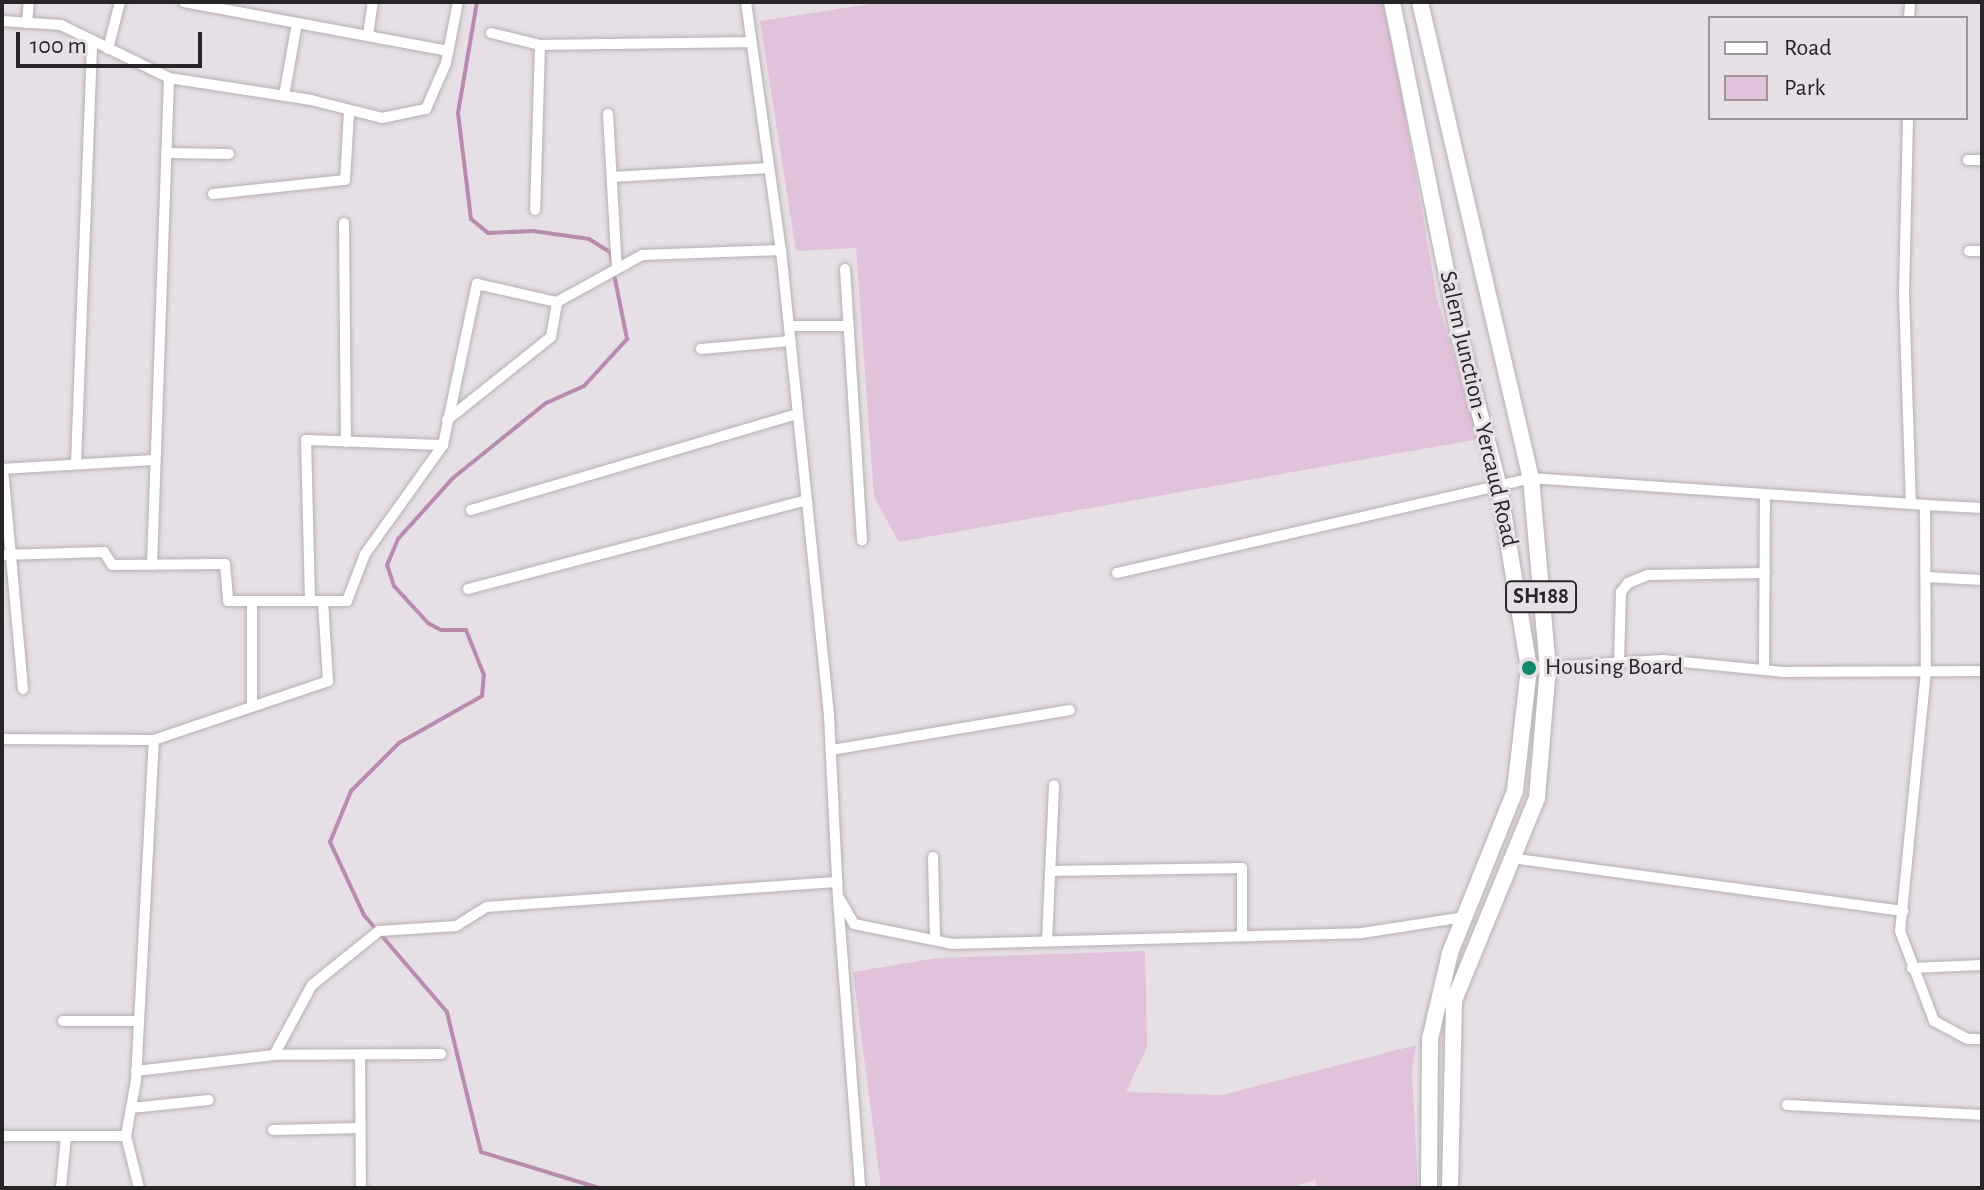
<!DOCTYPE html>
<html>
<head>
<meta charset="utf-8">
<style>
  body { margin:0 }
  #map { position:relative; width:1984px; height:1190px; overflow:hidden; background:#e7dfe6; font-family:"Alegreya Sans",sans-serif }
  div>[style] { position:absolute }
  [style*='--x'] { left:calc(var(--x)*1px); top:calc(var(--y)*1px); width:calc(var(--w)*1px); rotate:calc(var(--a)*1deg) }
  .green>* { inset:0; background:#e0c2da }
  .stream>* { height:4px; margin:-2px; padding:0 2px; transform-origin:2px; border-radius:2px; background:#b78caf }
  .roads { filter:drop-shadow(0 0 2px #b7afb5) drop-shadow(0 0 2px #b7afb5) }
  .street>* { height:10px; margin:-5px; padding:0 5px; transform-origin:5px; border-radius:5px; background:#fff }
  .primary>* { height:16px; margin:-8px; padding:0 8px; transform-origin:8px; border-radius:8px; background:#fff }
  .dots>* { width:22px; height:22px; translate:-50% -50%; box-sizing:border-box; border:4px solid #e7dfe6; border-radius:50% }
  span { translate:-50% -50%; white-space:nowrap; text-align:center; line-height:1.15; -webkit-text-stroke:6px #e7dfe6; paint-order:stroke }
  .shield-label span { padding:2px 6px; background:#e7dfe6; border:2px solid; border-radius:6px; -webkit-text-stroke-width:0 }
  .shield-label { font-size:22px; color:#282528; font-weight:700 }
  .street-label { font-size:24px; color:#282528 }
  .poi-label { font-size:24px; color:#282528 }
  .left { translate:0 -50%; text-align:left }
  .frame { position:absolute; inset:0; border:4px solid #282528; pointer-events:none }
  .legend { position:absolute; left:1708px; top:16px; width:260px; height:104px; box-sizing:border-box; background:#e7dfe6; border:2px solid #9b959a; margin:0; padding:10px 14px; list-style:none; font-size:24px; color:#282528 }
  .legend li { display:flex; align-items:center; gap:16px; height:40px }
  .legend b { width:40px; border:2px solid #9b959a }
  .scale { position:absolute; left:16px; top:32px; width:186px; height:36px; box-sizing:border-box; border:4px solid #282528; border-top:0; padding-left:10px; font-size:24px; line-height:28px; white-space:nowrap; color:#282528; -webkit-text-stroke:6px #e7dfe6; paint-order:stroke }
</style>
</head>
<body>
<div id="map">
  <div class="green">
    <i style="clip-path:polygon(883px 2px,1386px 2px,1437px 299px,1479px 439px,899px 542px,874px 497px,856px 248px,796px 251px,760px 21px)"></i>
    <i style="clip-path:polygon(1145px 951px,1147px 1047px,1126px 1092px,1222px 1095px,1416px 1045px,1412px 1072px,1418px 1188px,1317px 1188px,1315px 1180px,1289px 1188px,881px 1188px,853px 972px,937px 958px)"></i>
  </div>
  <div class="stream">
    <i style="--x:477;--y:2;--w:113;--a:99.7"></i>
    <i style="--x:458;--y:113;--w:107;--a:83"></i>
    <i style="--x:471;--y:219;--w:22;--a:39"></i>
    <i style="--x:488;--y:233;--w:45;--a:-2.5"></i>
    <i style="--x:533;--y:231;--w:57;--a:8.1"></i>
    <i style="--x:589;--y:239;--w:25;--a:32"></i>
    <i style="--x:610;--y:252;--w:13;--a:77"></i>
    <i style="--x:599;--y:1188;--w:123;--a:-163"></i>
    <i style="--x:481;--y:1152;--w:144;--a:-103.7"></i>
    <i style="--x:447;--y:1012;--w:128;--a:-130.6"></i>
    <i style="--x:364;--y:915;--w:81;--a:-115"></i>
    <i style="--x:330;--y:842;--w:55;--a:-67.6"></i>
    <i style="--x:351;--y:791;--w:68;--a:-45"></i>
    <i style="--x:399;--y:743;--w:95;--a:-29.5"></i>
    <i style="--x:482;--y:696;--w:21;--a:-85"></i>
    <i style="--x:484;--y:675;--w:48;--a:-111.8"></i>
    <i style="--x:466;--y:630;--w:25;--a:180"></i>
    <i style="--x:441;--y:630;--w:15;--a:-152"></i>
    <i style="--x:428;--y:623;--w:50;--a:-132.6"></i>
    <i style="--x:394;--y:586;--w:22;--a:-108"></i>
    <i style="--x:387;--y:565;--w:28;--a:-67"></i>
    <i style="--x:398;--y:539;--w:82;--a:-48"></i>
    <i style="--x:453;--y:478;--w:119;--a:-38.9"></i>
    <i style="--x:546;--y:403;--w:42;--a:-24.1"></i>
    <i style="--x:584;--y:386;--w:64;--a:-47.5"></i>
    <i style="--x:627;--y:339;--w:66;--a:-101.3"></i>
  </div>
  <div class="roads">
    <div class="street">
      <i style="--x:184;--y:2;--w:269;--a:10.5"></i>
      <i style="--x:746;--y:2;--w:250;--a:82"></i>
      <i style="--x:781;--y:250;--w:467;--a:84.1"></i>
      <i style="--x:829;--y:715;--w:181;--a:87.2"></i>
      <i style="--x:838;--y:896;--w:32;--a:60"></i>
      <i style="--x:854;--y:924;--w:100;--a:11.5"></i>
      <i style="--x:952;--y:944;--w:410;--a:-1.5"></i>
      <i style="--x:1362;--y:933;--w:103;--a:-8.9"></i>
      <i style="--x:1909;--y:18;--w:16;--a:-86"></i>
      <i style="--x:2;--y:21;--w:59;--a:3.9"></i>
      <i style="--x:61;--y:25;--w:120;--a:26.1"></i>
      <i style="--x:169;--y:78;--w:144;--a:8.8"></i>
      <i style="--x:311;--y:100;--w:73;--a:14.2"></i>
      <i style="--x:382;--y:118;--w:45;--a:-11.6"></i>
      <i style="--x:426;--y:109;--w:50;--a:-66.5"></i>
      <i style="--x:446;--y:63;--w:62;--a:-78.9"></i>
      <i style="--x:27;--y:23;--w:21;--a:-85"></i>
      <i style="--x:491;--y:33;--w:50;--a:13.8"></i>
      <i style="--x:540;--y:45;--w:165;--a:91.7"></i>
      <i style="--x:368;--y:36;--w:34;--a:-82"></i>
      <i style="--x:540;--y:45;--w:211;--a:-0.8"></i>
      <i style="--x:108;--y:49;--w:49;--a:-75.7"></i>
      <i style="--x:284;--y:96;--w:74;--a:-79.9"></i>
      <i style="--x:608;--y:114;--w:154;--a:86.7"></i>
      <i style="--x:1908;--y:118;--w:176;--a:91.3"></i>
      <i style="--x:1904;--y:294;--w:210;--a:88.1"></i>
      <i style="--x:166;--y:153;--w:63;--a:0.9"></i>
      <i style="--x:1968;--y:160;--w:14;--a:0"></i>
      <i style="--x:612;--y:177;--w:157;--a:-3.3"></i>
      <i style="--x:213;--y:194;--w:133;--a:-6.1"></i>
      <i style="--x:345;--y:180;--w:68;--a:-86.6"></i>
      <i style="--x:344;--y:223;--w:219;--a:89.5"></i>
      <i style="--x:1969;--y:251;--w:13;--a:0"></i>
      <i style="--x:845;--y:269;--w:272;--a:86.4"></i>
      <i style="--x:789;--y:326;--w:59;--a:0"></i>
      <i style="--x:701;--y:349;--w:90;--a:-5.1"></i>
      <i style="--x:447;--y:420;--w:133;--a:-38.6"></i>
      <i style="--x:551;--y:337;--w:36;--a:-80"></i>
      <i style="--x:76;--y:463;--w:423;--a:-87.8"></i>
      <i style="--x:2;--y:469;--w:151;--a:-3.4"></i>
      <i style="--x:3;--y:469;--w:221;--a:84.8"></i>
      <i style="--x:1925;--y:505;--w:57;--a:3"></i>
      <i style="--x:471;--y:510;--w:341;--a:-16.4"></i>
      <i style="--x:2;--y:555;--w:102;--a:-1.7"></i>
      <i style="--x:104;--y:552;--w:15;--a:58"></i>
      <i style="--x:112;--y:565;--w:113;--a:-0.5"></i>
      <i style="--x:225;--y:564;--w:37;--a:85"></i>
      <i style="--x:228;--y:601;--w:119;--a:0"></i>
      <i style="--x:347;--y:601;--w:50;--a:-69"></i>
      <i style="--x:365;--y:554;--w:134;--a:-54.4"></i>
      <i style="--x:443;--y:445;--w:165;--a:-78.1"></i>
      <i style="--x:477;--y:284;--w:82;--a:12.7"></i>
      <i style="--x:557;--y:302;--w:97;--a:-28.9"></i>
      <i style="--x:642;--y:255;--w:139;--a:-2.1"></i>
      <i style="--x:152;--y:565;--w:487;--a:-88"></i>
      <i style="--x:1117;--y:573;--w:425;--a:-12.9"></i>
      <i style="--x:1531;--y:478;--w:395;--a:3.9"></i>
      <i style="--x:1925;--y:505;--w:166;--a:89.7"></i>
      <i style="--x:1926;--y:671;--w:261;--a:95.7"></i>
      <i style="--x:1900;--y:931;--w:96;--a:69.3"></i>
      <i style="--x:1934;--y:1021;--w:38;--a:28"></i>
      <i style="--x:1968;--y:1039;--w:14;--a:0"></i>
      <i style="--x:1926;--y:577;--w:56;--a:3.1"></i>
      <i style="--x:468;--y:589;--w:350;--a:-14.7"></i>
      <i style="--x:252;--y:601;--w:105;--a:90"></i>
      <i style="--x:310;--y:601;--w:161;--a:-91.4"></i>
      <i style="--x:306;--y:440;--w:137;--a:2.1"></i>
      <i style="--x:1619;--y:662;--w:70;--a:-88.4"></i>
      <i style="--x:1621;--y:592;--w:11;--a:-52"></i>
      <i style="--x:1628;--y:583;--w:22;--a:-22"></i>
      <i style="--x:1648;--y:575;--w:117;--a:-1"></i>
      <i style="--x:1529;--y:668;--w:134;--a:-3.4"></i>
      <i style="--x:1663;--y:660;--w:122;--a:5.7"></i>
      <i style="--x:1784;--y:672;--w:198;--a:-0.3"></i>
      <i style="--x:1764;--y:670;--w:173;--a:-89.7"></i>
      <i style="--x:2;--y:739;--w:152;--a:0.4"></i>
      <i style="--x:831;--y:750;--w:242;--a:-9.5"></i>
      <i style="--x:933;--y:857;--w:83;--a:88.6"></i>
      <i style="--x:1511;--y:858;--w:396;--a:7.7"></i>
      <i style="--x:1050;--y:871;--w:192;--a:-0.9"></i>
      <i style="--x:1242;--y:868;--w:67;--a:90"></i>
      <i style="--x:838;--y:899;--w:290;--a:85.6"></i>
      <i style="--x:1047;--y:941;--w:156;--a:-87.4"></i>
      <i style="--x:1912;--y:968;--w:70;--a:-2.5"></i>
      <i style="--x:63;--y:1021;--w:76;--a:0"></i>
      <i style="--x:441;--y:1054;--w:167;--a:179.7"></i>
      <i style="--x:274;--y:1055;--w:80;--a:-61.5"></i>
      <i style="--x:312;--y:985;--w:86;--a:-38.9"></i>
      <i style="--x:379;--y:931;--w:77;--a:-3.7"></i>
      <i style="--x:456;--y:926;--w:36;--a:-32"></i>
      <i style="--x:487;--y:907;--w:351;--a:-4.1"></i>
      <i style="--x:360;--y:1055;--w:133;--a:89.6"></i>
      <i style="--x:136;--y:1071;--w:139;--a:-6.6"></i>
      <i style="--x:1787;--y:1105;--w:195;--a:2.9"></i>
      <i style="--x:131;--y:1108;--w:78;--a:-5.9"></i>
      <i style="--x:273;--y:1130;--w:87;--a:-1.3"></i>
      <i style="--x:2;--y:1136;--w:124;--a:0"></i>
      <i style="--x:61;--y:1188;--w:52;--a:-84.5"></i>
      <i style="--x:139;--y:1188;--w:54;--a:-104"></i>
      <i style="--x:126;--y:1136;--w:57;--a:-79.9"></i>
      <i style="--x:136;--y:1080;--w:340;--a:-87"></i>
      <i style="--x:154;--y:740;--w:184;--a:-18.7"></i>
      <i style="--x:328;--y:681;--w:80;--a:-93.6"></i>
    </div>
    <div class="primary">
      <i style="--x:1392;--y:2;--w:343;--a:78.6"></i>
      <i style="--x:1460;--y:338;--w:154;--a:75.3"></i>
      <i style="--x:1499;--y:487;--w:183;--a:80.6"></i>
      <i style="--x:1529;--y:668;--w:124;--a:96.5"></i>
      <i style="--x:1515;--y:791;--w:175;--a:111.9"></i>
      <i style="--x:1450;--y:953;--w:88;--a:103.1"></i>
      <i style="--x:1430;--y:1039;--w:149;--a:90.4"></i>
      <i style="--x:1420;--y:2;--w:489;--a:76.9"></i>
      <i style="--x:1531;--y:478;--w:190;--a:84.9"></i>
      <i style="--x:1548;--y:667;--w:131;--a:94.8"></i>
      <i style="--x:1537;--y:798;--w:218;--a:112.3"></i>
      <i style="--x:1454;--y:1000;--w:188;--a:91.2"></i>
    </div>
  </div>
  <div class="dots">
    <i style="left:1529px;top:668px;background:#108869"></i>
  </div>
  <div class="shield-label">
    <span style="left:1541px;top:597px">SH188</span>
  </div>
  <div class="street-label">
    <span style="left:1478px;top:409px;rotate:77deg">Salem Junction - Yercaud Road</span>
  </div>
  <div class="poi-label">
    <span class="left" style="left:1545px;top:668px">Housing Board</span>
  </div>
  <div class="frame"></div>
  <ul class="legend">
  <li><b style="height:10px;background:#fff"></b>Road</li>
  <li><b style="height:22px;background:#e0c2da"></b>Park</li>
  </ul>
  <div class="scale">100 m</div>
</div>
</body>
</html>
